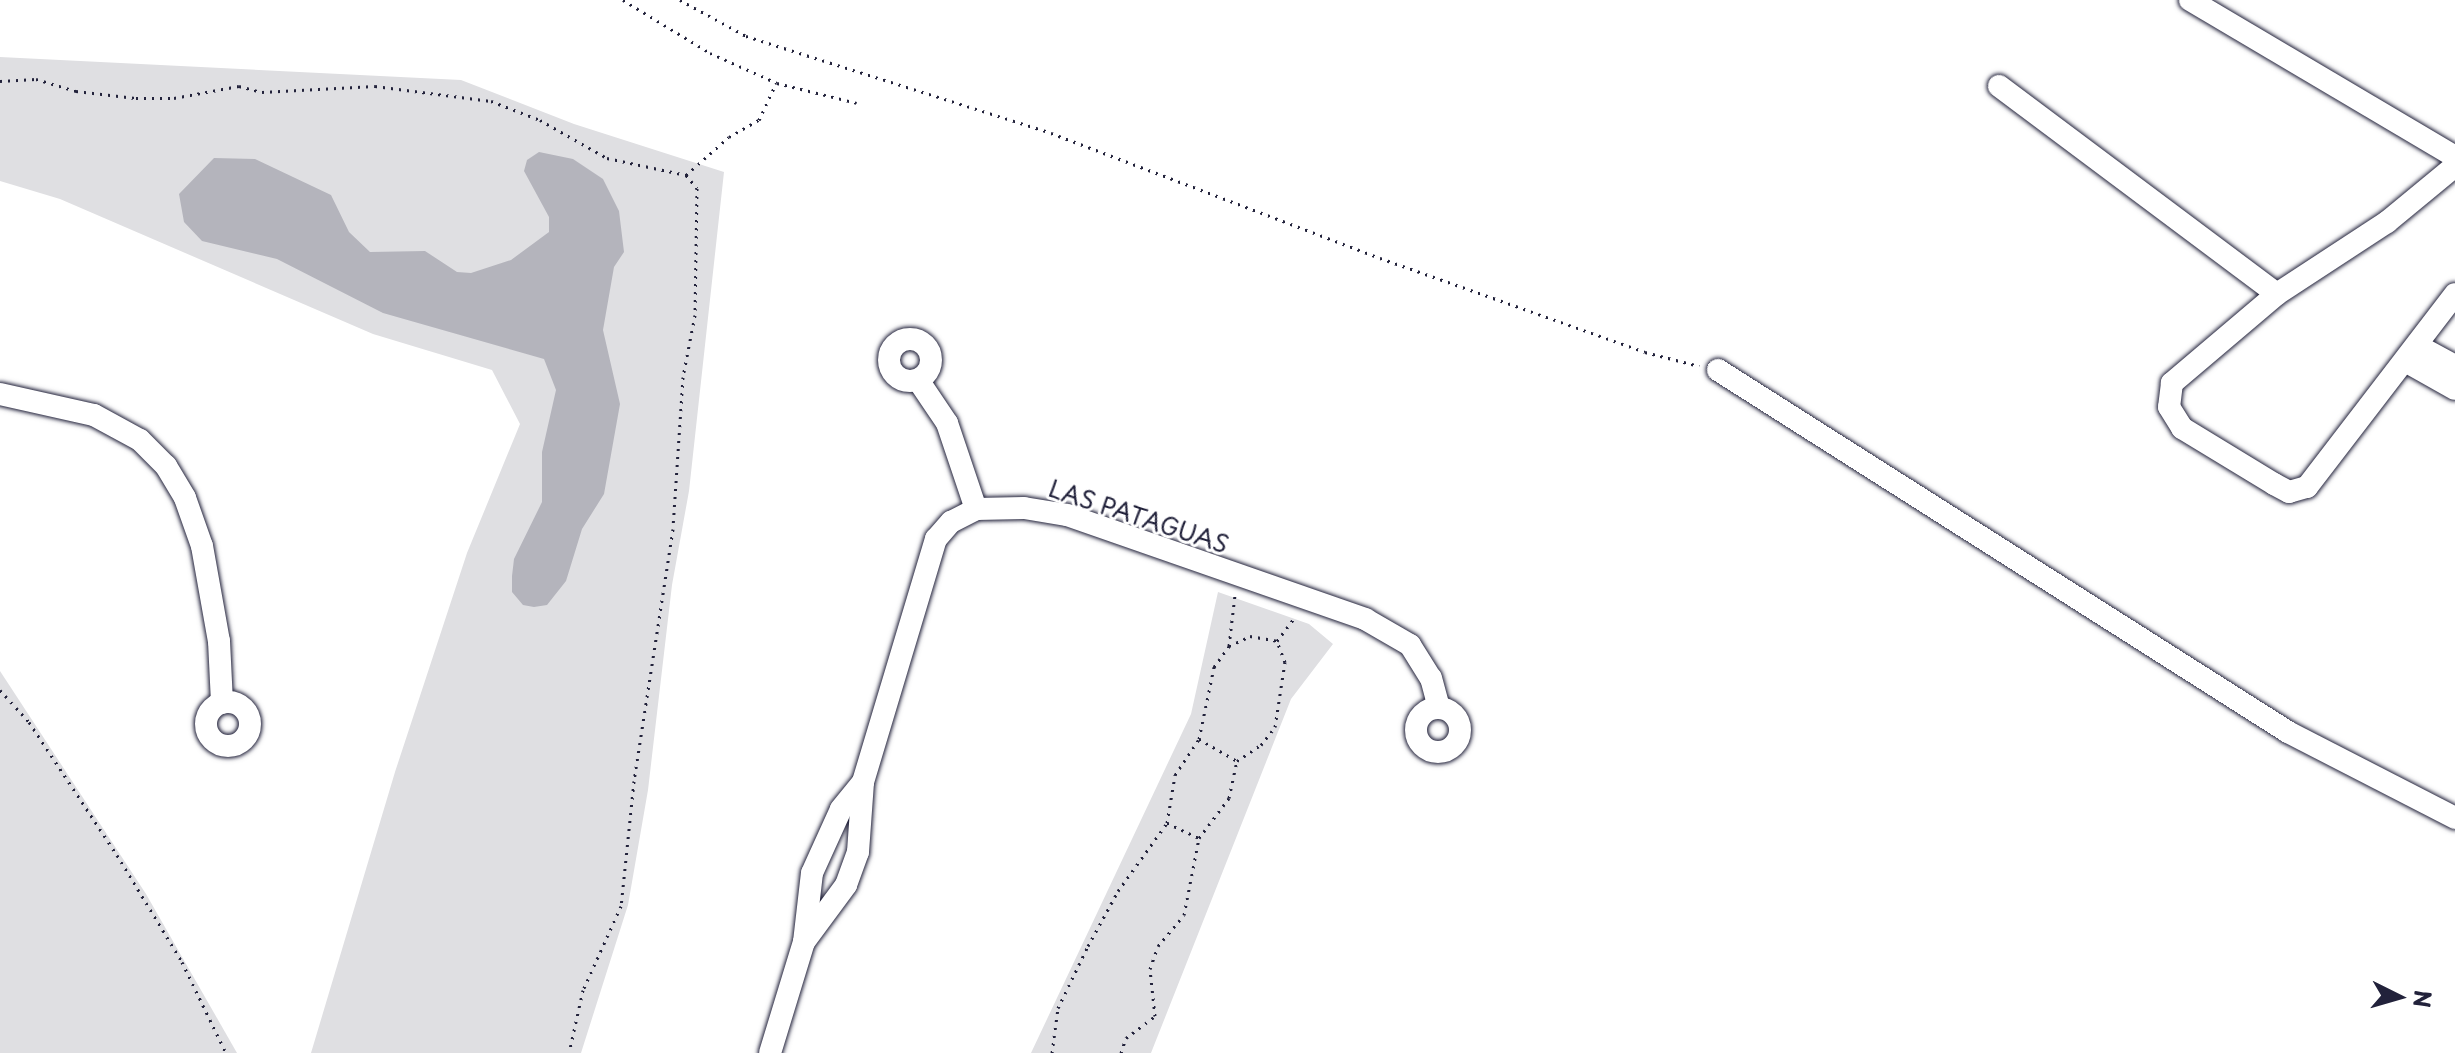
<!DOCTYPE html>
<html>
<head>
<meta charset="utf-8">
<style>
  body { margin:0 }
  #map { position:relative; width:2455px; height:1053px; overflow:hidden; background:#fff; font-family:"Playpen Sans",sans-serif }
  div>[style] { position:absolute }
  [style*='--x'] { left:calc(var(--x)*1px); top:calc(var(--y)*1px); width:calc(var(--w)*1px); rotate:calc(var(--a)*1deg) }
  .green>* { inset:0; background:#dfdfe2 }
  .water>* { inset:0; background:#b4b4bc }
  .path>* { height:3px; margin-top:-1.5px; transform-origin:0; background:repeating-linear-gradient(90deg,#22223b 0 2px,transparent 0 8px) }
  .roads { filter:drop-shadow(0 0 2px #22223b) drop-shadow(0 0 2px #22223b) }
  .minor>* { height:22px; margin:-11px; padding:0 11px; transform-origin:11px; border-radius:11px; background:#fff }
  .minor>.ring { margin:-11px; padding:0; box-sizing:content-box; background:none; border:22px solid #fff; border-radius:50% }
  span { translate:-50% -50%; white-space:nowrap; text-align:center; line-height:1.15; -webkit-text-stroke:6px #fff; paint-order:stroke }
  .street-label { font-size:24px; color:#22223b }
  .north { position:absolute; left:2359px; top:957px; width:80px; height:80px; -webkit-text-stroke:6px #fff; paint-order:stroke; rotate:95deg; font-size:22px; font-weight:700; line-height:32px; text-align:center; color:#22223b }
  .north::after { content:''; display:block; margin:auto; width:28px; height:36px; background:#22223b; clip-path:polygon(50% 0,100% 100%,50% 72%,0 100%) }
</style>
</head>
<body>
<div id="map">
  <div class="green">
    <i style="clip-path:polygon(0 57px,461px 80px,574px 124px,724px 172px,689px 491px,672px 585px,648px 790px,628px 905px,581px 1053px,311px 1053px,395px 772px,467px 553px,520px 424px,492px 370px,373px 334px,60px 199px,0 181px)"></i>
    <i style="clip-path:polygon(1218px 592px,1309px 624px,1333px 644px,1291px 699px,1151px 1053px,1031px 1053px,1191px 714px)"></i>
    <i style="clip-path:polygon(0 671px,146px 894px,237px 1053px,0 1053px)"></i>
  </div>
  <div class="water">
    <i style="clip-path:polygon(539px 152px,573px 159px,603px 179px,619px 211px,624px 252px,614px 267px,603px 330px,620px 404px,604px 494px,582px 529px,566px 581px,547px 605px,534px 607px,523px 605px,512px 592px,512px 576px,514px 559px,542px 502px,542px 452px,556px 390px,544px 359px,383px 313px,277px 259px,202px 241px,184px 222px,179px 194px,214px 158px,255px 159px,331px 195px,349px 232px,370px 252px,425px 251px,457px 272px,471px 273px,511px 260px,549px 232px,549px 217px,524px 171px,527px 160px)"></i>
  </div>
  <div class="path">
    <i style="--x:623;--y:0;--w:102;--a:31.3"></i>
    <i style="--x:710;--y:53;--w:73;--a:24.1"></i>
    <i style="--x:777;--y:83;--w:82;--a:14"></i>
    <i style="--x:680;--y:0;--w:75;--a:28.6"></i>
    <i style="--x:746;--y:36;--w:320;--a:17.6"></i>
    <i style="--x:1051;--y:133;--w:352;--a:20.8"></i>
    <i style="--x:1380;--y:258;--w:281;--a:19.5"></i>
    <i style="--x:1645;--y:352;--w:56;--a:14.5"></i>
    <i style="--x:0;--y:81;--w:36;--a:-3"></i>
    <i style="--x:36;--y:79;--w:42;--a:16.7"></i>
    <i style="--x:76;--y:91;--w:60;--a:6.7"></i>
    <i style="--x:136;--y:98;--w:38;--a:0"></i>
    <i style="--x:174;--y:98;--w:66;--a:-10.5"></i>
    <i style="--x:239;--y:86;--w:24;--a:15"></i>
    <i style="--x:262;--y:92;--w:113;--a:-3"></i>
    <i style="--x:375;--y:86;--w:117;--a:7.4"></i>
    <i style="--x:491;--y:101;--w:53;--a:21.2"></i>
    <i style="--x:540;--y:120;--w:77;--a:29.6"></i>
    <i style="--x:607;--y:158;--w:81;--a:12.1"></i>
    <i style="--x:686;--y:175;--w:17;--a:50"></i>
    <i style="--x:697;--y:188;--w:127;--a:90.9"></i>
    <i style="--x:695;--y:315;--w:63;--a:101"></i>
    <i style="--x:683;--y:377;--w:152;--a:93.8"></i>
    <i style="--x:673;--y:529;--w:255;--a:98.8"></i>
    <i style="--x:634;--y:781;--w:126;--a:95.9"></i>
    <i style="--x:621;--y:906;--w:92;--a:114.3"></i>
    <i style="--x:583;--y:990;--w:65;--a:102.5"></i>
    <i style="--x:686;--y:175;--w:57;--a:-41.5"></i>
    <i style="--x:729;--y:137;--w:34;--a:-30"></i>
    <i style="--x:759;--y:120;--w:40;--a:-65"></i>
    <i style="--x:1229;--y:646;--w:51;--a:-83.3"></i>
    <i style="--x:0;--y:690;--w:43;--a:47.8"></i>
    <i style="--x:29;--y:722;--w:159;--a:56.5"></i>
    <i style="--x:117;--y:855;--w:125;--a:58.7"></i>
    <i style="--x:182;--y:962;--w:101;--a:64.2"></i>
    <i style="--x:1199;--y:739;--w:44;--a:30.1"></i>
    <i style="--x:1167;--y:823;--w:35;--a:25"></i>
    <i style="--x:1052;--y:1053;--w:45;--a:-82.4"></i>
    <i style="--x:1058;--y:1008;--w:69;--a:-64.2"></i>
    <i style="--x:1088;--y:946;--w:63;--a:-61.4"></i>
    <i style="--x:1118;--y:891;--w:84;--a:-54.2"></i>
    <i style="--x:1167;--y:823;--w:49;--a:-80.5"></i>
    <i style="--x:1175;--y:775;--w:43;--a:-56.3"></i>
    <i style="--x:1199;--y:739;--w:74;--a:-78.2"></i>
    <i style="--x:1214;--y:667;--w:26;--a:-54"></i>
    <i style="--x:1229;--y:646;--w:23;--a:-25"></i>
    <i style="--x:1250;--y:636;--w:27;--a:10"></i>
    <i style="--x:1121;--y:1053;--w:16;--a:-72"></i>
    <i style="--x:1126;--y:1038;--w:36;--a:-37"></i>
    <i style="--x:1155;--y:1016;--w:47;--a:-96.1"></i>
    <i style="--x:1150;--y:969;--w:24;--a:-71"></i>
    <i style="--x:1158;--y:946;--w:40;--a:-50"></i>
    <i style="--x:1184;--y:915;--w:78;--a:-79"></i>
    <i style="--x:1199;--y:838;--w:50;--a:-53.1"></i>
    <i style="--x:1229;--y:798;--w:38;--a:-78"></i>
    <i style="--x:1237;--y:761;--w:29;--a:-34"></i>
    <i style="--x:1261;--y:745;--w:23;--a:-52"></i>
    <i style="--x:1275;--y:727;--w:66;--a:-81.3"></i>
    <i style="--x:1285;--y:662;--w:22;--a:-111"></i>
    <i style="--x:1277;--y:641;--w:31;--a:-53"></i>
  </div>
  <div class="roads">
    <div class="minor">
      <i style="--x:2190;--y:0;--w:308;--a:30.6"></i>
      <i style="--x:1999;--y:86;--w:347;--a:36.8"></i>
      <i style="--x:2455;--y:166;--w:88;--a:140.5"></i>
      <i style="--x:2387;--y:222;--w:131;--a:146.8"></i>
      <i style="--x:2277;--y:294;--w:138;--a:139.7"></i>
      <i style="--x:2172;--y:383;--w:24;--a:97"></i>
      <i style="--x:2169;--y:407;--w:25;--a:58"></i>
      <i style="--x:2182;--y:428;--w:108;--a:31.3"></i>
      <i style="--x:2274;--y:484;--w:17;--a:28"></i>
      <i style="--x:2289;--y:492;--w:19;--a:-16"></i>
      <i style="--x:2307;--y:487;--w:243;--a:-52.5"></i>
      <i class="ring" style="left:889px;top:339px;width:20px;height:20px"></i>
      <i style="--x:2418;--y:346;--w:42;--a:28.4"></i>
      <i style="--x:2405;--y:361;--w:57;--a:29.2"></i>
      <i style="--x:1718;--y:370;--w:675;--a:32.42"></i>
      <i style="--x:2288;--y:732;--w:188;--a:27.2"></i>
      <i style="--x:918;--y:380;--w:52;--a:56"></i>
      <i style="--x:947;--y:423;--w:91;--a:71.4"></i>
      <i style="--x:0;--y:394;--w:96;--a:12.6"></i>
      <i style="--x:94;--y:415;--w:52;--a:28.5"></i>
      <i style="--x:140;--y:440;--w:37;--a:45"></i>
      <i style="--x:166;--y:466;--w:37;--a:59"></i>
      <i style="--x:185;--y:498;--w:51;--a:70.5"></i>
      <i style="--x:202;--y:546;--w:97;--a:79.9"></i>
      <i style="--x:219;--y:641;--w:62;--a:87.2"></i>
      <i class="ring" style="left:206px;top:702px;width:22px;height:22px"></i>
      <i class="ring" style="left:1416px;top:708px;width:22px;height:22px"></i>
      <i style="--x:804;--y:942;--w:71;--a:-53.6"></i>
      <i style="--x:846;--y:885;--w:35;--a:-70"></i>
      <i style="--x:858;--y:852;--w:70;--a:-85.9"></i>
      <i style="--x:863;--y:782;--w:254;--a:-73.3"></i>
      <i style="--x:936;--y:539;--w:23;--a:-49"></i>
      <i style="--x:951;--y:522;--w:28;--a:-27"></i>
      <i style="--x:976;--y:509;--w:48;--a:-1.2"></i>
      <i style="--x:1024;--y:508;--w:44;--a:9.2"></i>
      <i style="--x:1067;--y:515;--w:316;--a:19.2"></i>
      <i style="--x:1365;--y:619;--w:52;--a:30"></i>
      <i style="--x:1410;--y:645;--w:39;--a:58"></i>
      <i style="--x:1431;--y:678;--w:31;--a:75"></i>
      <i style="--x:770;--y:1053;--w:116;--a:-73"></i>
      <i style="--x:804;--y:942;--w:69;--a:-83.4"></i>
      <i style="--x:812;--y:873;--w:70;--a:-65.6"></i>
      <i style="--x:841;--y:809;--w:35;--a:-51"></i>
    </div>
  </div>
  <div class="street-label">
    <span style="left:1139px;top:516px;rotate:18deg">LAS PATAGUAS</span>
  </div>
  <div class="north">N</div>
</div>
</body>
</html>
